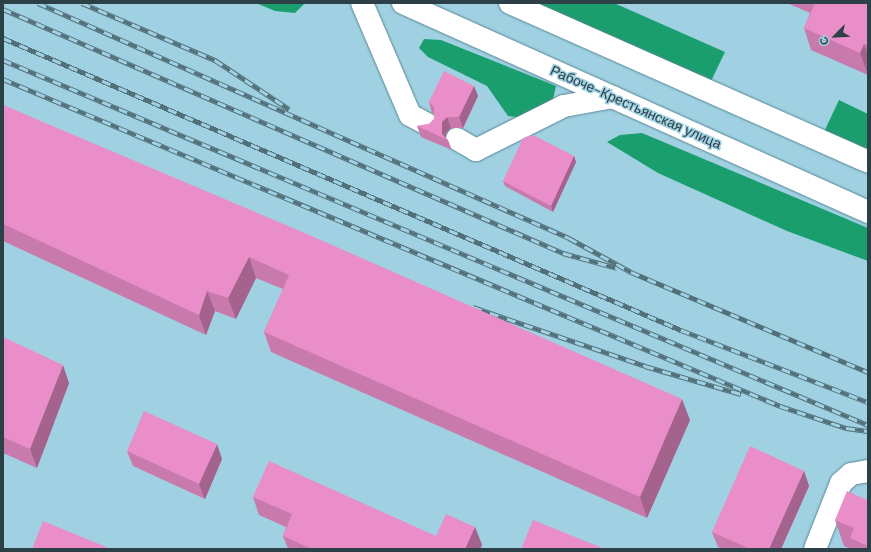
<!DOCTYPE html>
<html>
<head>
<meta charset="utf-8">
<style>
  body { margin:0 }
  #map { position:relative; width:871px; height:552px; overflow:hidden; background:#a0d1e2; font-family:"DM Sans",sans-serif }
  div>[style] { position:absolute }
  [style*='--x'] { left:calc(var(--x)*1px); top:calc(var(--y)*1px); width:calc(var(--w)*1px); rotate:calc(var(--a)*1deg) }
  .forest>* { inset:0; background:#1a9e6d }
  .roads { filter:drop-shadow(0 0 1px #598897) drop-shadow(0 0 1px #598897) }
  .minor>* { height:22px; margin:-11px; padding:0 11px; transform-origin:11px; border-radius:11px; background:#fff }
  .major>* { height:22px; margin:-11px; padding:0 11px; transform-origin:11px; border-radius:11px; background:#fff }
  .rail>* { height:4.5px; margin-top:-2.25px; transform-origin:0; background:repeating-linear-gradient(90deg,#a0d1e2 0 9px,#52707a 0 18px); box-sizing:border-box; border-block:1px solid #52707a }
  .wall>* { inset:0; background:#c87aad }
  .shaded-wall>* { inset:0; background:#a3638d }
  .building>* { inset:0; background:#e98ec9 }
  span { translate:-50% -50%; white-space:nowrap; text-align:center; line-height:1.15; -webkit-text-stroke:3px #a0d1e2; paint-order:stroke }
  .street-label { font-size:14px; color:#2c4047 }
  .frame { position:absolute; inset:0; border:4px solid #2c4047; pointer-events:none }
  .north { position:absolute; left:815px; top:16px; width:40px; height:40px; -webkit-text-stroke:3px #a0d1e2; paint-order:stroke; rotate:246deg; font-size:11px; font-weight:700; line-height:16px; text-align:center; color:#2c4047 }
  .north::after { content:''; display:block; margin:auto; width:14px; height:18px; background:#2c4047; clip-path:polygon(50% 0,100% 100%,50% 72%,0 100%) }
</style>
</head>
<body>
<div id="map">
  <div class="forest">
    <i style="clip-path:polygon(256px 3px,305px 3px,295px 13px,275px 11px)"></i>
    <i style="clip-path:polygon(534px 3px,614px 3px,725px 52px,711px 81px)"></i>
    <i style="clip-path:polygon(424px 39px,441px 40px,556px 86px,552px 104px,524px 118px,508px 116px,487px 86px,428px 57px,419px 48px)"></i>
    <i style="clip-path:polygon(839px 100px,868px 114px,868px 154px,823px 134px)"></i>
    <i style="clip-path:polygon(642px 133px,868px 228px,868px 261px,787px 231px,658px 173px,607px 142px,620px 135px)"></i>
  </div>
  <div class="roads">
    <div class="minor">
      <i style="--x:362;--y:3;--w:122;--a:66.8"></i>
      <i style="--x:410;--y:115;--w:19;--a:28"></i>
      <i style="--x:457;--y:139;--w:22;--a:30"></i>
      <i style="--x:476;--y:150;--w:98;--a:-26.6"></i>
      <i style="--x:564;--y:106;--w:50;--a:-10.4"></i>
      <i style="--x:815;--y:549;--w:71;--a:-68.5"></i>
      <i style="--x:841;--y:483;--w:13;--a:-42"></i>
      <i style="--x:851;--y:474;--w:17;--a:-10"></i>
    </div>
    <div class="major">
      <i style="--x:403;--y:3;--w:510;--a:24.2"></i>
      <i style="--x:510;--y:3;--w:392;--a:23.9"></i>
    </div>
  </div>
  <div class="rail">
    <i style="--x:38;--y:3;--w:581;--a:23.87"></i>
    <i style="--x:569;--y:238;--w:71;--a:28.7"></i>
    <i style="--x:631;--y:272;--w:257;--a:22.9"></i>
    <i style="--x:82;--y:3;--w:145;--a:23.2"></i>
    <i style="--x:215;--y:60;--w:89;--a:33.5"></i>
    <i style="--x:3;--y:9;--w:611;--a:23.54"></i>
    <i style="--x:563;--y:253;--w:56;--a:15.5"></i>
    <i style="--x:3;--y:38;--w:738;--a:23.3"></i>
    <i style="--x:681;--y:330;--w:200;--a:21.1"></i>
    <i style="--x:3;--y:60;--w:939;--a:22.88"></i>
    <i style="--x:3;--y:79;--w:843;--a:22.82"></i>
    <i style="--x:780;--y:406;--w:70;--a:18.4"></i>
    <i style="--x:846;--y:428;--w:22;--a:8"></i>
    <i style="--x:473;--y:307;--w:182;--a:18.9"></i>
    <i style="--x:645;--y:366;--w:100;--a:16.3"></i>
  </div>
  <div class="wall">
    <i style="clip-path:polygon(787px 3px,868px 3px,868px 75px,811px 50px,804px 28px,810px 13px)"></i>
    <i style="clip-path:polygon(474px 86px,478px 96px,463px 128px,451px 128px,446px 133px,446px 138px,448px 140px,452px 150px,421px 137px,417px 126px,429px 124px,434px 119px,434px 114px,432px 113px,429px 102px)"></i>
    <i style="clip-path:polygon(3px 105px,690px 420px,647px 518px,271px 352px,264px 332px,283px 289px,256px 278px,236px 319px,215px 311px,206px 335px,3px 241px)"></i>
    <i style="clip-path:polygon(574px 156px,576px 162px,553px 212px,505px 186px,503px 181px)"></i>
    <i style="clip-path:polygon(3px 337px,69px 383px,37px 468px,3px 453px)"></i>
    <i style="clip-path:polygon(127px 451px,222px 459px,205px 499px,133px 466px)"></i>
    <i style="clip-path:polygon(804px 471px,809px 486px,781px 549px,723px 549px,718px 547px,712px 532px)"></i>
    <i style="clip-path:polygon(253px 497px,436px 536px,475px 527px,482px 545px,480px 549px,288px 549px,283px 536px,286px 527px,259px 515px)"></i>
    <i style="clip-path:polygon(868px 497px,868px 549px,851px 549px,844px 546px,835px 520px,867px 500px)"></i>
  </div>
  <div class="shaded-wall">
    <i style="clip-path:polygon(864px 44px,868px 53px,868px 75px,860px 53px)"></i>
    <i style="clip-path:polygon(474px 86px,478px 96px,463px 128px,459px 117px)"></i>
    <i style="clip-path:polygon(447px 117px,451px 128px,446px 133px,446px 139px,442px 134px,442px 122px)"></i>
    <i style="clip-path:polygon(574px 156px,576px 162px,553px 212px,551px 206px)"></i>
    <i style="clip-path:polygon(249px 257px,256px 278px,236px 319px,228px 298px)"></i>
    <i style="clip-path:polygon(207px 291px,215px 311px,206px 335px,199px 315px)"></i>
    <i style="clip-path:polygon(63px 365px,69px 383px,37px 468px,30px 449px)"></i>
    <i style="clip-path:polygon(682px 399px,690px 420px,647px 518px,640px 497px)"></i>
    <i style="clip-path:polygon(217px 444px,222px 459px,205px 499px,199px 484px)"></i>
    <i style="clip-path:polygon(804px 471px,809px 486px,781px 549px,769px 549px)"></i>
    <i style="clip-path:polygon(475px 527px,482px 545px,480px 549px,465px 549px)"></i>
  </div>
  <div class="building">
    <i style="clip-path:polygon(815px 3px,868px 3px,868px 45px,864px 44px,860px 53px,804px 28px)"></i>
    <i style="clip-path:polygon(444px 71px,474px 86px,459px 117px,447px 117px,442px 122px,442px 134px,448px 140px,417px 126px,429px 124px,434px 119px,434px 107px,429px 102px)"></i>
    <i style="clip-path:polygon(3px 105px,307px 234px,682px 399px,640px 497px,264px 332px,289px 275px,249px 257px,228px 298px,207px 291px,199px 315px,3px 224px)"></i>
    <i style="clip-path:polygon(533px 135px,574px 156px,551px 206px,503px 181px,523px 138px)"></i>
    <i style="clip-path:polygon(3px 337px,63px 365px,30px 449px,3px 437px)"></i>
    <i style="clip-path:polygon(144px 411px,217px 444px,199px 484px,127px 451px)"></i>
    <i style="clip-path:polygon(750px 446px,804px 471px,769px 549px,750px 549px,712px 532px)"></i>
    <i style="clip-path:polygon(269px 461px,436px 536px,446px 514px,475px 527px,465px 549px,312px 549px,283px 536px,292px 514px,253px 497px)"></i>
    <i style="clip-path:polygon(847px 491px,867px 500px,868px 497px,868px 546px,850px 538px,854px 528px,835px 520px)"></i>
    <i style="clip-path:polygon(533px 520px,605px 549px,521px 549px)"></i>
    <i style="clip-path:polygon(43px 521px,111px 549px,32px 549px)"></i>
  </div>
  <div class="street-label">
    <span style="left:636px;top:107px;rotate:24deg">Рабоче-Крестьянская улица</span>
  </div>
  <div class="frame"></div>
  <div class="north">С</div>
</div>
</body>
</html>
